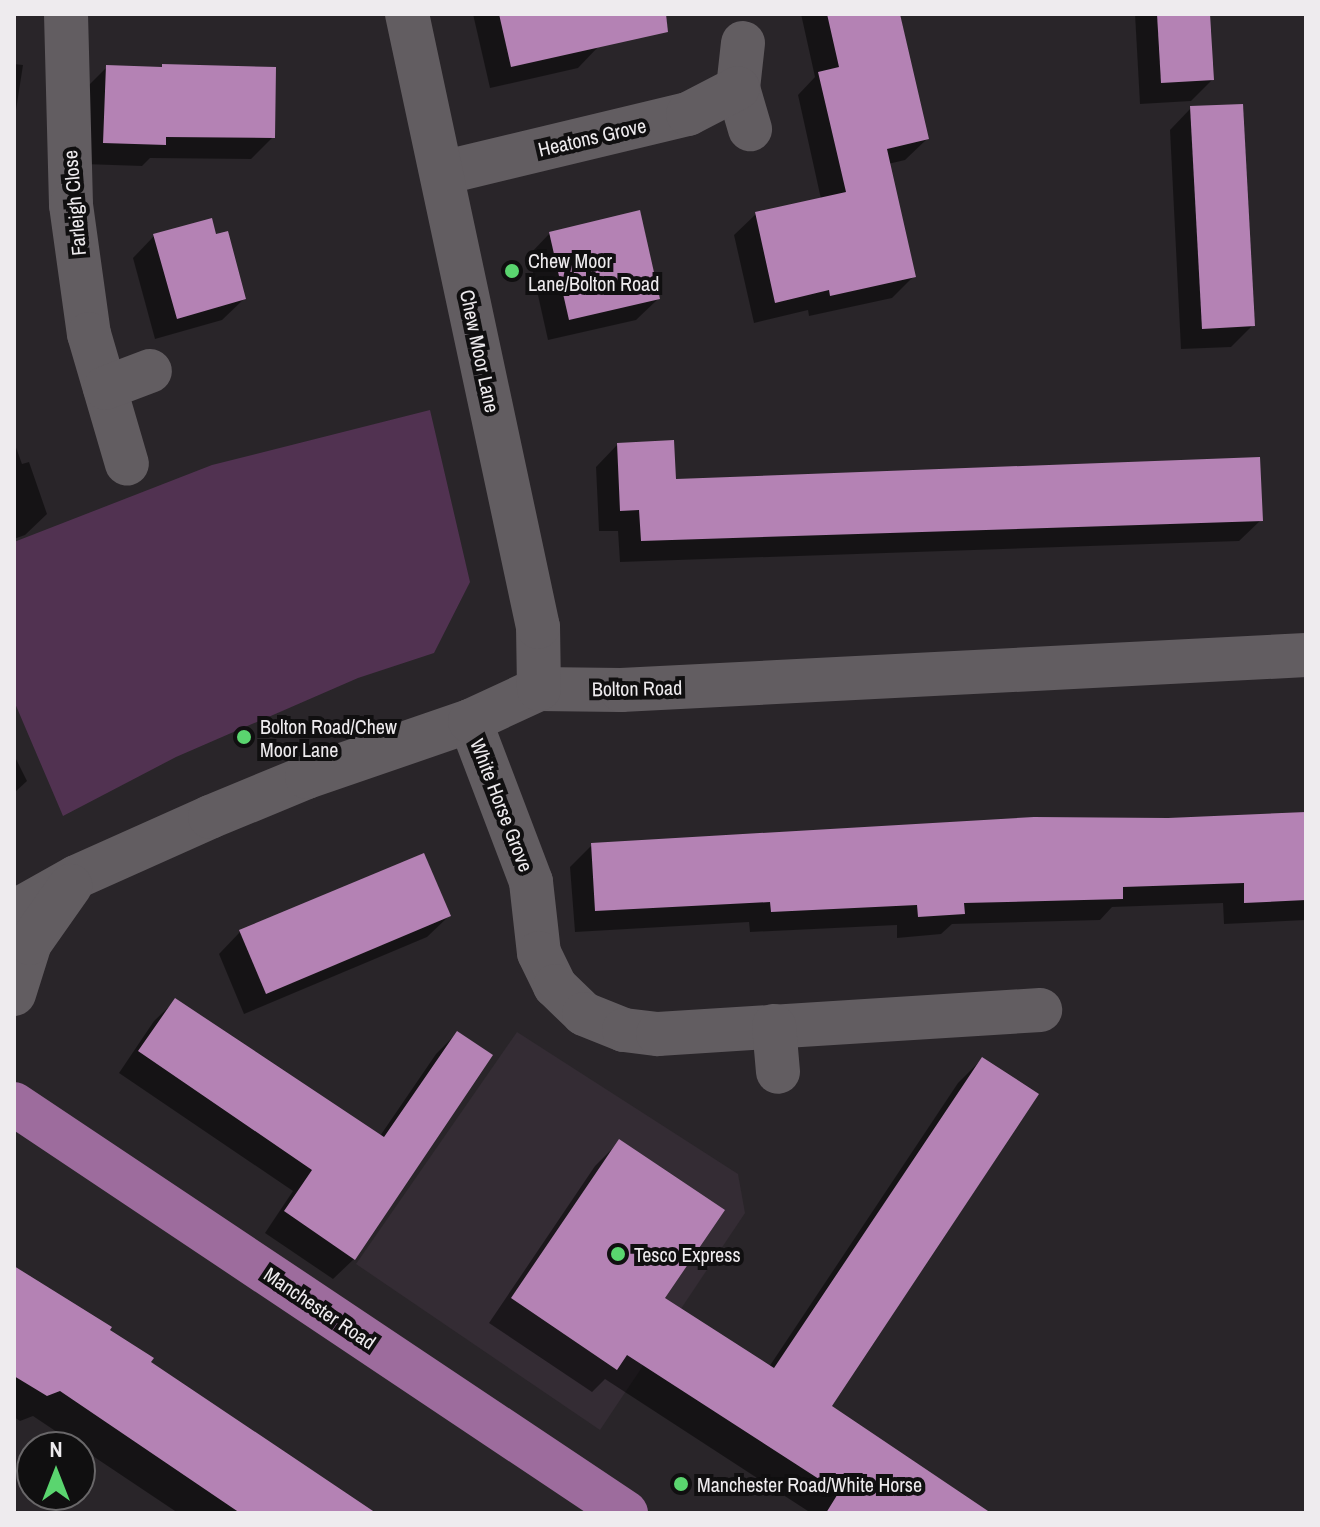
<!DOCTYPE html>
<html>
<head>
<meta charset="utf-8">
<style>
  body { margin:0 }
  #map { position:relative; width:1320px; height:1527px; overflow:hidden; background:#292529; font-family:"Archivo Narrow",sans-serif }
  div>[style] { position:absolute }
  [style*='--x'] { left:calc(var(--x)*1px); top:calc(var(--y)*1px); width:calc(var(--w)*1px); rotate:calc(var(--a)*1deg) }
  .built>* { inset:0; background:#342c34 }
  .green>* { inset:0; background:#513251 }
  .shadow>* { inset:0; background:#0007 }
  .building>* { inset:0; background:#b482b4 }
  .minor>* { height:44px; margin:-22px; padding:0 22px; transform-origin:22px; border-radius:22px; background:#625d61 }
  .tertiary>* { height:44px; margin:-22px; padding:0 22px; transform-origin:22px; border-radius:22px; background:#625d61 }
  .primary>* { height:44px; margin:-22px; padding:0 22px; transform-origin:22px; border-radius:22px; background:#9d6c9d }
  .dots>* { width:22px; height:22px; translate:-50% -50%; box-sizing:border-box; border:4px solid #100f10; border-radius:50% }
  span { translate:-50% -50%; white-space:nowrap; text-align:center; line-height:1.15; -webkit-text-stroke:8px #100f10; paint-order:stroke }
  .street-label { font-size:20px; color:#eeebee }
  .poi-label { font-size:20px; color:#eeebee }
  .left { translate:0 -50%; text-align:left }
  .frame { position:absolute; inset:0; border:16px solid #eeebee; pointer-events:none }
  .north { position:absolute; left:16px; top:1431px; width:80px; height:80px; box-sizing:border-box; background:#100f10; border:2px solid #696769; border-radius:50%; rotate:0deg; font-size:22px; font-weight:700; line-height:32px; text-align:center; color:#eeebee }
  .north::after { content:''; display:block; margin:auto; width:28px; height:36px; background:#5ad56f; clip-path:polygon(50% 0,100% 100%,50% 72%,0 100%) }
</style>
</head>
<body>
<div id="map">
  <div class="built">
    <i style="clip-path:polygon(517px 1032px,738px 1174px,745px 1213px,600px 1430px,356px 1264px)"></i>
  </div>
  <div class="green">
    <i style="clip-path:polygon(430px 410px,470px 582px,434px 653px,358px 678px,176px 757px,63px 816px,14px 701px,14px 542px,212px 465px)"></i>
  </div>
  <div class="shadow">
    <i style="clip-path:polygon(473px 14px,592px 14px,599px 46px,578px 68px,490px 88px)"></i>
    <i style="clip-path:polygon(801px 14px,900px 14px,927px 139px,905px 160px,888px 164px,914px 276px,892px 298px,809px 316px,808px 310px,754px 323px,734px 235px,756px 214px,821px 199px,798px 95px,815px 77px)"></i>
    <i style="clip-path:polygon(1135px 14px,1209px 14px,1212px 80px,1191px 101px,1140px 104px)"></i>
    <i style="clip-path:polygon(14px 64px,23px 65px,14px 123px)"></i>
    <i style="clip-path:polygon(107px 67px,273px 137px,251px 159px,150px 158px,142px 166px,83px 164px,85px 89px)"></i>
    <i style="clip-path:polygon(1191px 108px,1253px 325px,1231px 347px,1181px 349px,1170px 130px)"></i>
    <i style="clip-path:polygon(550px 233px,658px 299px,636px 320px,548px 340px,529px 255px)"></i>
    <i style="clip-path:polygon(154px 236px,244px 299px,222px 320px,155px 339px,133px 258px)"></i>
    <i style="clip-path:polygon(14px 442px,22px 464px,29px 462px,47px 514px,25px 535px,14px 539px)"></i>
    <i style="clip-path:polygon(617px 445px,674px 481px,1261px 520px,1239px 541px,620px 562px,618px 531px,599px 531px,596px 467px)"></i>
    <i style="clip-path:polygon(14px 755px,27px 781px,14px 793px)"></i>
    <i style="clip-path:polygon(1306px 815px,1306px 920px,1224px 924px,1223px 903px,1112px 907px,1100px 920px,952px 924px,941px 934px,897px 938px,897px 925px,750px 932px,749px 922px,575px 932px,570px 867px,592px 845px,1053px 821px)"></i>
    <i style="clip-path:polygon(449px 916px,427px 937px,244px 1014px,219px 954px,240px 932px)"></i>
    <i style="clip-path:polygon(175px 1001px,380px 1136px,436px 1054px,457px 1033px,354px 1259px,333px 1279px,265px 1233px,293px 1191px,119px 1073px,154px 1021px)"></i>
    <i style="clip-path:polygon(982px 1059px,829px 1407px,984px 1513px,811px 1513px,605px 1379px,592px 1392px,489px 1323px,595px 1166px,619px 1142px,662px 1299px,769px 1367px,958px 1083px)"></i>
    <i style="clip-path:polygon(14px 1268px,149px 1363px,373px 1513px,178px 1513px,33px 1416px,20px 1421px,14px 1417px)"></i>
  </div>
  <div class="building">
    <i style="clip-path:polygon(499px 14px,666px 14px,668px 32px,511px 67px)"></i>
    <i style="clip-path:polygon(827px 14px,900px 14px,929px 139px,887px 149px,916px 277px,830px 296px,829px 290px,775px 303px,755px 212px,846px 192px,818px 72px,839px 67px)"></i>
    <i style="clip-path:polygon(1157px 14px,1210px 14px,1214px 80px,1161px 83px)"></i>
    <i style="clip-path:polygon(162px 64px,276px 67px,275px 138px,166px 137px,166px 145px,103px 143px,106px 65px,162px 67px)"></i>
    <i style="clip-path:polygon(1243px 104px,1255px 326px,1202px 329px,1190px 106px)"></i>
    <i style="clip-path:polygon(640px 210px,660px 299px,569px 320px,549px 232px)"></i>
    <i style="clip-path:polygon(212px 218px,216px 234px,228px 231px,246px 299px,177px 319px,153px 234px)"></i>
    <i style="clip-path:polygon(674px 440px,676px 479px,1260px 457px,1263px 521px,641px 541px,639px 510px,620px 511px,617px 443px)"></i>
    <i style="clip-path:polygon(1306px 812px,1306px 900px,1244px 903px,1244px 883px,1123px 887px,1123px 899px,964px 903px,965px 914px,918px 917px,917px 905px,771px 912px,770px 902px,595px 911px,591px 843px,1034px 817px,1168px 818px)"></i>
    <i style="clip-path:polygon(424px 853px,451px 916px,266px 994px,239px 930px)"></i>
    <i style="clip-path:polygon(175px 998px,384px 1137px,457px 1031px,493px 1055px,355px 1260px,284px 1211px,312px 1170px,138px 1051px)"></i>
    <i style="clip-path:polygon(982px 1057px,1039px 1094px,832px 1406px,991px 1513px,826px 1513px,839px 1492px,627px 1355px,617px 1370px,511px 1298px,619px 1139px,725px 1210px,665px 1298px,774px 1368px)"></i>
    <i style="clip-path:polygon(14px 1266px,112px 1327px,110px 1330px,154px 1358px,151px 1362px,376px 1513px,240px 1513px,60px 1391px,47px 1396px,14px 1376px)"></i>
  </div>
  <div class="minor">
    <i style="--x:66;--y:14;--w:191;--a:88.5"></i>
    <i style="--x:71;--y:205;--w:130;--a:82.1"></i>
    <i style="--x:89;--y:334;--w:135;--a:73.7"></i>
    <i style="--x:743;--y:43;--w:45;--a:96.3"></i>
    <i style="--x:738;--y:88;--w:43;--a:73.7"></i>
    <i style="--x:442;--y:173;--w:253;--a:-13.5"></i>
    <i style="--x:688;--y:114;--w:56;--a:-27.5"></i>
    <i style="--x:105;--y:388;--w:48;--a:-20.7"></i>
    <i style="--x:539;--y:689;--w:82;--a:0.7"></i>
    <i style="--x:621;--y:690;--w:686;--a:-2.92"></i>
    <i style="--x:470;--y:721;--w:172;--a:69.2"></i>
    <i style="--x:531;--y:882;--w:71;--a:83.6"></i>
    <i style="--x:539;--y:953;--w:37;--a:64"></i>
    <i style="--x:555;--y:986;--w:40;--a:44"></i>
    <i style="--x:584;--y:1014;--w:43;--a:21.8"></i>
    <i style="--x:624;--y:1030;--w:34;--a:7"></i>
    <i style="--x:658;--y:1034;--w:383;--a:-3.6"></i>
    <i style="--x:774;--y:1026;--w:46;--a:85"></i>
  </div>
  <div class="tertiary">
    <i style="--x:14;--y:912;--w:71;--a:-29.4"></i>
    <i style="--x:76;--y:877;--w:147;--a:-24.1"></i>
    <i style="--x:210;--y:817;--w:105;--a:-22.4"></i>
    <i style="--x:307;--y:777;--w:172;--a:-19"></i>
    <i style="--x:470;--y:721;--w:76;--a:-24.9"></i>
    <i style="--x:539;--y:689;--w:62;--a:-90.9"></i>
    <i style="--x:538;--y:627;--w:627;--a:-102.06"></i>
    <i style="--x:14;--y:994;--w:53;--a:-72.6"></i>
    <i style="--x:30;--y:943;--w:70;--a:-54.9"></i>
  </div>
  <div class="primary">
    <i style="--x:14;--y:1104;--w:736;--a:33.75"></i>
  </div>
  <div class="dots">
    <i style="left:512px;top:271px;background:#5ad56f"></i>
    <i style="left:244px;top:737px;background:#5ad56f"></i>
    <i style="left:618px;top:1254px;background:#5ad56f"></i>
    <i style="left:681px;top:1484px;background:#5ad56f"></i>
  </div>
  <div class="street-label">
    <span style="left:592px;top:137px;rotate:-13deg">Heatons Grove</span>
    <span style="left:74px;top:203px;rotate:-95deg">Farleigh Close</span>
    <span style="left:480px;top:351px;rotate:78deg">Chew Moor Lane</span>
    <span style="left:637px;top:688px;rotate:-1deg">Bolton Road</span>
    <span style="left:502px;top:805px;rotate:69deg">White Horse Grove</span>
    <span style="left:320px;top:1308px;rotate:34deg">Manchester Road</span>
  </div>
  <div class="poi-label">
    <span class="left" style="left:528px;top:272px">Chew Moor<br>Lane/Bolton Road</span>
    <span class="left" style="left:260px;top:738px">Bolton Road/Chew<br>Moor Lane</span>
    <span class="left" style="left:634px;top:1254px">Tesco Express</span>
    <span class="left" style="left:697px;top:1484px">Manchester Road/White Horse</span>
  </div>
  <div class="frame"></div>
  <div class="north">N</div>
</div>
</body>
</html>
